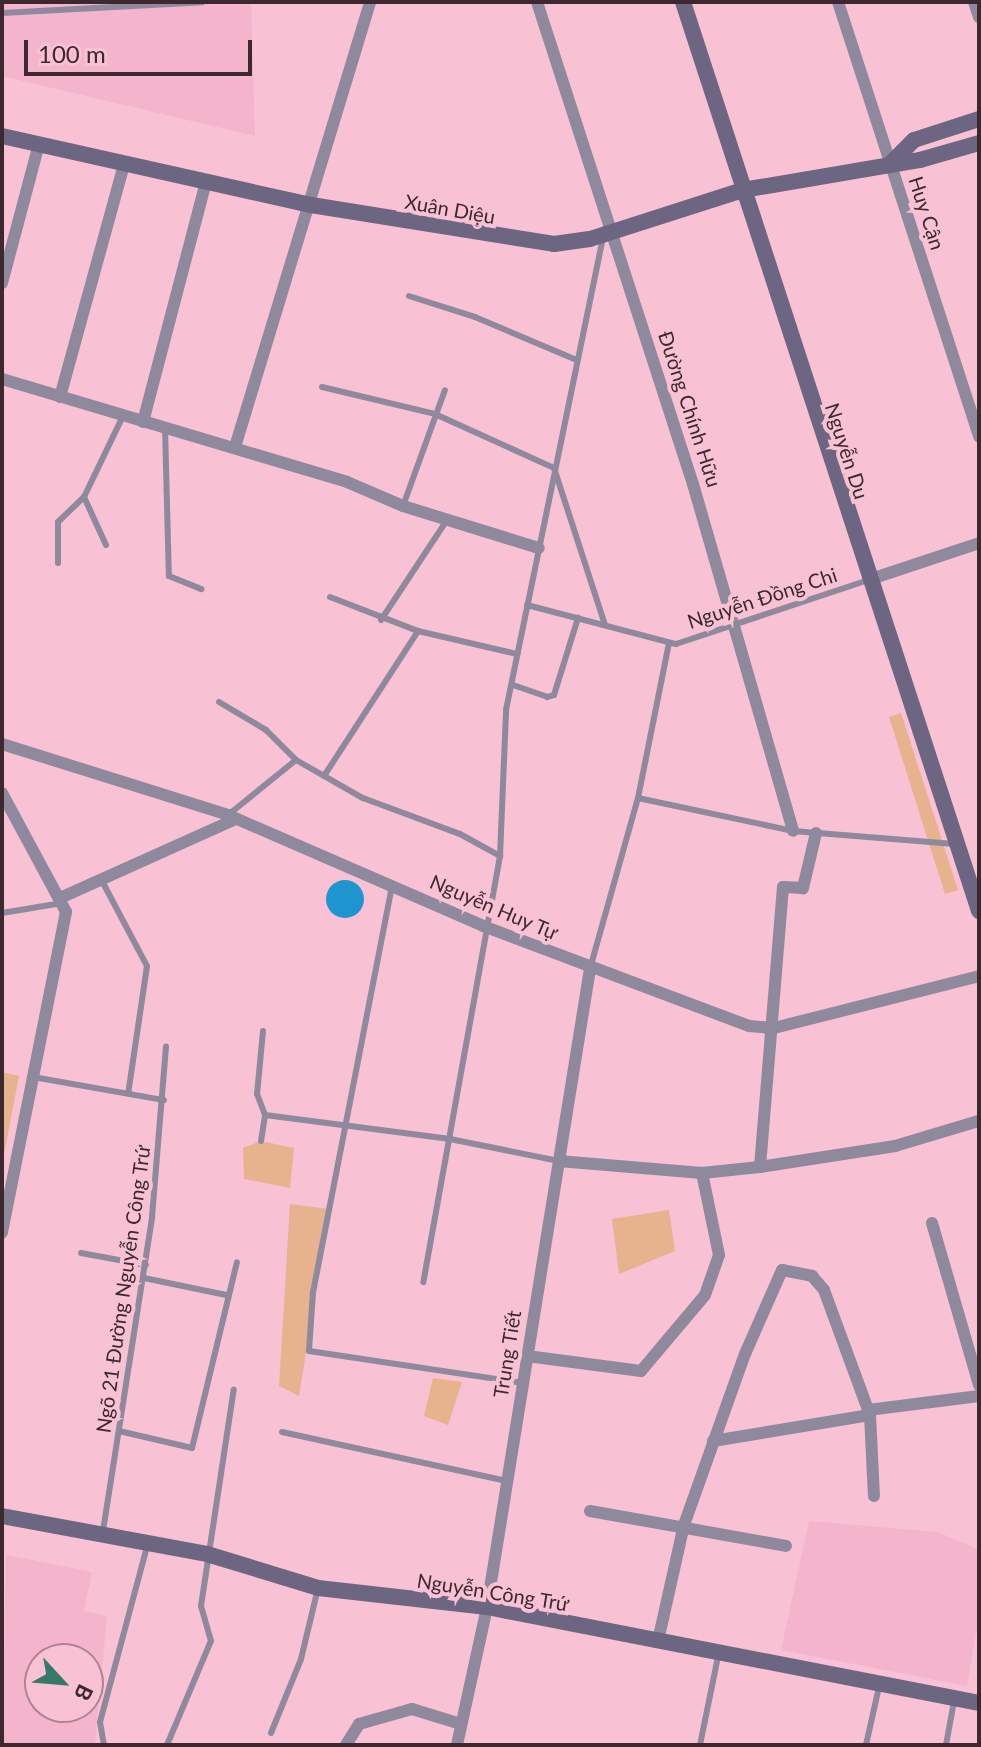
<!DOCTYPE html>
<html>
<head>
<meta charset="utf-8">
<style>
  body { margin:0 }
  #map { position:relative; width:981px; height:1747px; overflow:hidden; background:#f8c1d4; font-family:Lato,sans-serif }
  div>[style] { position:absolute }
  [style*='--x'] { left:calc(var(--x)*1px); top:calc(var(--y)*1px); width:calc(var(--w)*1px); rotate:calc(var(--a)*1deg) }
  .built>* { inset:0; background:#f4b5cc }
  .green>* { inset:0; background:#e7b28e }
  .water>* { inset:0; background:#1e95ce }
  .round { border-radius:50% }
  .lane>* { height:6px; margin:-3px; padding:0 3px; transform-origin:3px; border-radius:3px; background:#8e899d }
  .street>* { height:12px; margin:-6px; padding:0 6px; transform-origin:6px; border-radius:6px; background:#8e899d }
  .secondary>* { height:16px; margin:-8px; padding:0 8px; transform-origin:8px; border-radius:8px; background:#6d6683 }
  span { translate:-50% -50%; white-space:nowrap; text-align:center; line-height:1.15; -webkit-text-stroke:8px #f8c1d4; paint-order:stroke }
  .street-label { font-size:20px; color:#3d2830 }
  .frame { position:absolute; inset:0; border:4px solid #3d2830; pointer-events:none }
  .north { position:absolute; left:24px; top:1643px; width:80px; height:80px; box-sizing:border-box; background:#f8c1d4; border:2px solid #ad8492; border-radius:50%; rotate:116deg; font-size:22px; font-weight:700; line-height:32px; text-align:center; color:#3d2830 }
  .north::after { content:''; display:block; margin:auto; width:28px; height:36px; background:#377969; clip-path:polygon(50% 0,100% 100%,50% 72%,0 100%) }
  .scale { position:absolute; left:24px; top:40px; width:228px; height:36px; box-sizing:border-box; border:4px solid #3d2830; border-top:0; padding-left:10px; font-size:24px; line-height:28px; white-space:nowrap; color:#3d2830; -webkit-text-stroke:6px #f8c1d4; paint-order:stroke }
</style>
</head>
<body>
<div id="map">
  <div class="built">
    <i style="clip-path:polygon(2px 2px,251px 2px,255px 136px,2px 76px)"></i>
    <i style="clip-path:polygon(809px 1521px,938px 1532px,979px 1550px,979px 1615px,967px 1686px,781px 1650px)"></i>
    <i style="clip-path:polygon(evenodd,6px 1555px,92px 1572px,84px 1611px,107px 1616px,95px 1745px,2px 1745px,6px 1555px,40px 1659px,88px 1659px,88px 1707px,40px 1707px,40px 1659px)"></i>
  </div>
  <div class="green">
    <i style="clip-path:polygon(901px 713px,958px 890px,945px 894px,889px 717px)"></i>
    <i style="clip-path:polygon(2px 1072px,19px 1076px,2px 1165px)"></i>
    <i style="clip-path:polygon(261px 1141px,294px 1148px,290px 1188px,244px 1179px,243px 1148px)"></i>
    <i style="clip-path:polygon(290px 1204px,329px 1209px,299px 1396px,279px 1386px)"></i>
    <i style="clip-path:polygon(669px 1210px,675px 1251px,619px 1274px,612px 1219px)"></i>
    <i style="clip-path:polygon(433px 1378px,462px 1382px,448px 1425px,424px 1416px)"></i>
  </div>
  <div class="water">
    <i class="round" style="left:326px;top:880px;width:38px;height:38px"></i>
  </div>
  <div class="lane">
    <i style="--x:2;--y:13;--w:201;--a:-3.1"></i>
    <i style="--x:409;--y:296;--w:69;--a:17.7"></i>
    <i style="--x:475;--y:317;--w:111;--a:22.9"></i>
    <i style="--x:322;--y:387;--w:116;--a:13.4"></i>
    <i style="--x:435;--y:414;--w:131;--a:24.4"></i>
    <i style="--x:554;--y:468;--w:165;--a:72"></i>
    <i style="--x:165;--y:428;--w:148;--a:88.5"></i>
    <i style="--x:169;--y:576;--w:35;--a:22"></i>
    <i style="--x:403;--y:506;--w:123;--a:-70.1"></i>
    <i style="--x:106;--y:545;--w:53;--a:-114.6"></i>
    <i style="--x:84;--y:497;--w:90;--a:-64.3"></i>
    <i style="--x:58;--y:563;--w:41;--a:-90"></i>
    <i style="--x:58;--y:522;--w:36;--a:-44"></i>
    <i style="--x:330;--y:597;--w:94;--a:21.1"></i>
    <i style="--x:418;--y:631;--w:102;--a:13.1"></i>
    <i style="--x:527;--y:605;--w:154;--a:14.7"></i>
    <i style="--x:676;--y:644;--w:202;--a:-18.4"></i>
    <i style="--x:381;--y:620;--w:120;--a:-56.6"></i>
    <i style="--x:513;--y:685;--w:36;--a:19"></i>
    <i style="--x:547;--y:697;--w:7;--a:-16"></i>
    <i style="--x:554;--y:695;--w:81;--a:-72.7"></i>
    <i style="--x:219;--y:702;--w:55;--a:30.8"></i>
    <i style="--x:266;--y:730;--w:42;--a:45"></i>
    <i style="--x:296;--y:760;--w:77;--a:29.6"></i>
    <i style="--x:363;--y:798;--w:103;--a:20.4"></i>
    <i style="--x:460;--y:834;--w:46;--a:28.8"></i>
    <i style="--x:500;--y:856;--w:433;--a:100.2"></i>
    <i style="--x:324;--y:776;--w:173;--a:-57"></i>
    <i style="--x:638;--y:798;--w:158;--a:12"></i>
    <i style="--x:793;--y:831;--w:162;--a:4.6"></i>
    <i style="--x:228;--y:815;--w:87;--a:-39"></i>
    <i style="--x:500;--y:856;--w:146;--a:-87.6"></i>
    <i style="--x:506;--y:710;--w:481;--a:-78.4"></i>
    <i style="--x:102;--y:881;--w:96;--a:62.1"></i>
    <i style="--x:147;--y:966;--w:129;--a:98.4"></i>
    <i style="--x:392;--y:886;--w:414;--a:101"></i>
    <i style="--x:313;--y:1292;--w:59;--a:93.9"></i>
    <i style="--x:309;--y:1351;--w:216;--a:8.5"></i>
    <i style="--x:2;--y:913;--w:61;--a:-9.5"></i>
    <i style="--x:591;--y:965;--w:173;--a:-74.3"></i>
    <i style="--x:638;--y:798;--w:158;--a:-78.7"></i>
    <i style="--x:263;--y:1031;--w:63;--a:95.4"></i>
    <i style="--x:257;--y:1094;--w:22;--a:69"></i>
    <i style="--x:265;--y:1115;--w:187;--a:7.4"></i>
    <i style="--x:450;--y:1139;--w:111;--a:11.4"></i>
    <i style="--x:33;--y:1077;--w:133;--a:10"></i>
    <i style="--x:261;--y:1141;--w:26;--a:-81"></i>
    <i style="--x:81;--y:1253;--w:66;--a:10.5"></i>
    <i style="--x:144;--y:1278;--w:84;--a:11.7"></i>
    <i style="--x:119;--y:1431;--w:75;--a:13.1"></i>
    <i style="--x:192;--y:1448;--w:191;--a:-76.4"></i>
    <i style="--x:282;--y:1432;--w:230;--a:12.3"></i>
    <i style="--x:103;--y:1531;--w:318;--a:-81.1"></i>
    <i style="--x:152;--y:1217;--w:171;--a:-85.3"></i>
    <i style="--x:271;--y:1733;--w:80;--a:-67.9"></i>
    <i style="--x:301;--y:1659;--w:73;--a:-76.5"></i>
    <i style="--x:104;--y:1745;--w:23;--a:-100"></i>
    <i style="--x:100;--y:1722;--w:182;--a:-75"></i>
    <i style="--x:167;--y:1745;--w:113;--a:-67.1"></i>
    <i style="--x:211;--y:1641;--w:36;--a:-106"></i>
    <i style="--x:201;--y:1606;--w:219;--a:-81.4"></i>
    <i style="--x:700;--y:1745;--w:95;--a:-78.5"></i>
    <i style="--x:866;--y:1745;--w:59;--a:-77.4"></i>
    <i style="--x:946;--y:1745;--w:45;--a:-79.7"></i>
  </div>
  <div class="street">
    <i style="--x:537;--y:2;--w:507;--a:72.07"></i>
    <i style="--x:693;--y:484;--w:361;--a:73.9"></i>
    <i style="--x:838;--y:2;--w:457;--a:72"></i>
    <i style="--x:974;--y:2;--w:16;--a:72"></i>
    <i style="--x:2;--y:283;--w:144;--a:-75.1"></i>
    <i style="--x:2;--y:379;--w:360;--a:16.6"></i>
    <i style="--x:347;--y:482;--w:61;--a:23.2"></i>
    <i style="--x:403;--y:506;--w:142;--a:17.2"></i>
    <i style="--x:60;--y:397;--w:242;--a:-74.6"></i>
    <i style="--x:143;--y:422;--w:248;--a:-75.3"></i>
    <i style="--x:235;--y:447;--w:465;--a:-73.1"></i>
    <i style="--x:868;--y:580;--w:117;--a:-18.4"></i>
    <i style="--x:2;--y:744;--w:237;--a:17.4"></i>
    <i style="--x:228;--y:815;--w:278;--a:23.5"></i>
    <i style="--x:483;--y:926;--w:284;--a:20.6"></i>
    <i style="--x:749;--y:1026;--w:25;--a:5"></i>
    <i style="--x:774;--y:1028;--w:211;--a:-14.2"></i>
    <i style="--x:2;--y:793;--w:135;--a:61.7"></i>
    <i style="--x:66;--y:912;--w:327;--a:101.3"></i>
    <i style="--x:816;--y:833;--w:57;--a:103.3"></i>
    <i style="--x:803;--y:888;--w:20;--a:-177"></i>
    <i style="--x:783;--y:887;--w:281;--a:94.7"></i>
    <i style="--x:760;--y:1167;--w:137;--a:-8.8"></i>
    <i style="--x:895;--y:1146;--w:88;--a:-16.6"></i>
    <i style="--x:60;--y:898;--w:193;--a:-24.2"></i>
    <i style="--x:702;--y:1173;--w:58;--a:-5.9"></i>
    <i style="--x:932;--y:1223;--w:169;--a:73.8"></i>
    <i style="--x:527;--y:1356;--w:115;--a:7.5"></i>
    <i style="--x:641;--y:1371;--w:99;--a:-49.9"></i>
    <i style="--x:705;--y:1295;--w:42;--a:-70.7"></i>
    <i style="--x:719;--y:1255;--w:84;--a:-101.7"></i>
    <i style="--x:702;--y:1173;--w:144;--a:-175.2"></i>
    <i style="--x:868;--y:1410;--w:112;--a:-7.2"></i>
    <i style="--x:713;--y:1441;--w:159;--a:-9.4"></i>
    <i style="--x:590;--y:1511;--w:199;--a:10.1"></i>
    <i style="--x:658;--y:1641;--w:119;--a:-77.4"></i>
    <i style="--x:684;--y:1525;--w:182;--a:-70.4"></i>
    <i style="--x:745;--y:1354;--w:92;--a:-66.2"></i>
    <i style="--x:782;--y:1270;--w:31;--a:11"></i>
    <i style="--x:812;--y:1276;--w:18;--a:49"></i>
    <i style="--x:824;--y:1290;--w:133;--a:69.8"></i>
    <i style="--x:870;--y:1415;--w:81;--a:87.2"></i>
    <i style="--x:346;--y:1745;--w:25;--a:-58"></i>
    <i style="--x:359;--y:1724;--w:55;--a:-15.8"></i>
    <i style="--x:412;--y:1709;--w:51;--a:17"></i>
    <i style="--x:457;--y:1745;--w:141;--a:-77.7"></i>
    <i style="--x:487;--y:1607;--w:646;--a:-80.83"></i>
  </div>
  <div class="secondary">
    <i style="--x:683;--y:2;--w:956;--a:71.96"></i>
    <i style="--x:2;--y:136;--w:317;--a:12.6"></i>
    <i style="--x:311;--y:205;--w:246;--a:9.1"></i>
    <i style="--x:554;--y:244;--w:36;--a:-8"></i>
    <i style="--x:590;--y:239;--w:161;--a:-17.8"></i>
    <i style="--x:743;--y:190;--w:180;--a:-9.6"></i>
    <i style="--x:920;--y:160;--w:61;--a:-16.1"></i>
    <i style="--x:890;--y:164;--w:34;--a:-45"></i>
    <i style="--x:914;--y:140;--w:68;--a:-17.9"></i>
    <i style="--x:2;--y:1516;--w:208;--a:10.5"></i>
    <i style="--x:207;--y:1554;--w:116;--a:17"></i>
    <i style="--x:318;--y:1588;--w:170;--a:6.4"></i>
    <i style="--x:487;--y:1607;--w:501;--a:11.04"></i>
  </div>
  <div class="street-label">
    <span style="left:450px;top:209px;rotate:10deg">Xuân Diệu</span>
    <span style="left:927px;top:213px;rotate:72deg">Huy Cận</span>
    <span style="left:690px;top:409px;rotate:72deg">Đường Chính Hữu</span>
    <span style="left:847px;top:451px;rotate:72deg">Nguyễn Du</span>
    <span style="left:762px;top:598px;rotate:-18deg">Nguyễn Đồng Chi</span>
    <span style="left:494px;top:907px;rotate:23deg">Nguyễn Huy Tự</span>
    <span style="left:123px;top:1289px;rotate:-82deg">Ngõ 21 Đường Nguyễn Công Trứ</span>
    <span style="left:507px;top:1354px;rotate:-81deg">Trung Tiết</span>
    <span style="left:493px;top:1592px;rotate:9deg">Nguyễn Công Trứ</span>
  </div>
  <div class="frame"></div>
  <div class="north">B</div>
  <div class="scale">100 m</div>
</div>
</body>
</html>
